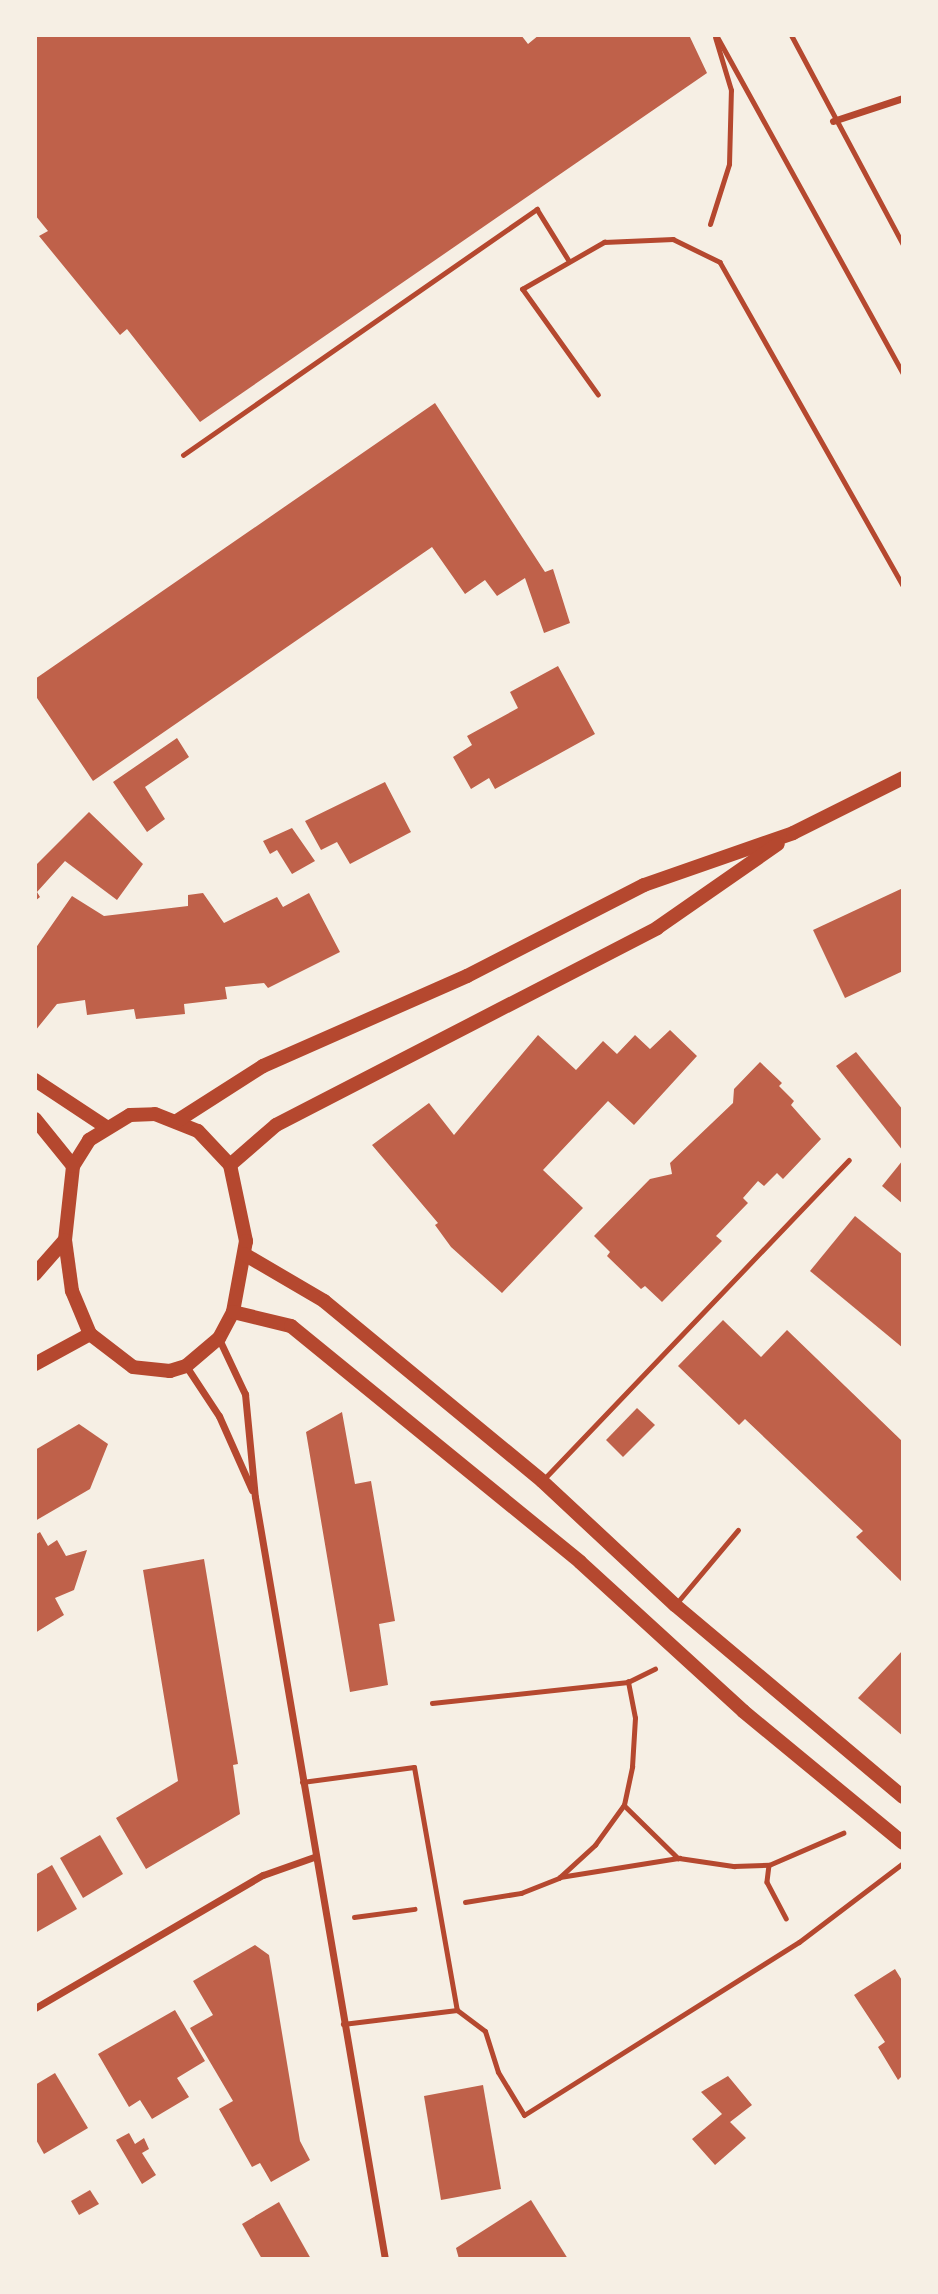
<!DOCTYPE html>
<html>
<head>
<meta charset="utf-8">
<style>
  body { margin:0 }
  #map { position:relative; width:938px; height:2294px; overflow:hidden; background:#f6efe4; font-family:Overpass,sans-serif }
  div>[style] { position:absolute }
  [style*='--x'] { left:calc(var(--x)*1px); top:calc(var(--y)*1px); width:calc(var(--w)*1px); rotate:calc(var(--a)*1deg) }
  .building>* { inset:0; background:#bf614a }
  .path>* { height:4.5px; margin:-2.25px; padding:0 2.25px; transform-origin:2.25px; border-radius:2.25px; background:#b5482f }
  .service>* { height:5px; margin:-2.5px; padding:0 2.5px; transform-origin:2.5px; border-radius:2.5px; background:#b5482f }
  .minor>* { height:7px; margin:-3.5px; padding:0 3.5px; transform-origin:3.5px; border-radius:3.5px; background:#b5482f }
  .secondary>* { height:14px; margin:-7px; padding:0 7px; transform-origin:7px; border-radius:7px; background:#b5482f }
  span { translate:-50% -50%; white-space:nowrap; text-align:center; line-height:1.15; -webkit-text-stroke:7px #f6efe4; paint-order:stroke }
  .frame { position:absolute; inset:0; border:37px solid #f6efe4; pointer-events:none }
</style>
</head>
<body>
<div id="map">
  <div class="building">
    <i style="clip-path:polygon(35px 35px,521px 35px,528px 44px,539px 35px,689px 35px,707px 73px,200px 422px,127px 329px,120px 335px,39px 236px,48px 231px,35px 215px)"></i>
    <i style="clip-path:polygon(435px 403px,545px 572px,553px 569px,570px 623px,544px 633px,525px 578px,497px 596px,485px 580px,465px 594px,432px 547px,93px 781px,35px 695px,35px 679px)"></i>
    <i style="clip-path:polygon(558px 666px,595px 734px,495px 789px,489px 778px,471px 789px,453px 757px,472px 745px,467px 736px,518px 708px,510px 692px)"></i>
    <i style="clip-path:polygon(177px 738px,189px 757px,145px 787px,165px 819px,147px 832px,113px 782px)"></i>
    <i style="clip-path:polygon(385px 782px,411px 832px,350px 864px,337px 842px,321px 850px,305px 821px)"></i>
    <i style="clip-path:polygon(89px 812px,143px 864px,117px 900px,65px 861px,37px 892px,40px 897px,35px 901px,35px 866px)"></i>
    <i style="clip-path:polygon(292px 828px,315px 861px,292px 874px,277px 850px,270px 854px,263px 841px)"></i>
    <i style="clip-path:polygon(903px 888px,903px 971px,845px 998px,813px 930px)"></i>
    <i style="clip-path:polygon(203px 893px,224px 923px,277px 897px,283px 907px,309px 893px,340px 952px,268px 988px,264px 983px,225px 987px,227px 999px,184px 1004px,185px 1014px,136px 1019px,134px 1009px,87px 1015px,85px 1000px,57px 1004px,35px 1031px,35px 949px,72px 896px,104px 916px,188px 906px,188px 895px)"></i>
    <i style="clip-path:polygon(670px 1030px,697px 1056px,634px 1125px,608px 1101px,543px 1170px,583px 1208px,502px 1293px,451px 1247px,435px 1225px,438px 1223px,372px 1145px,429px 1103px,454px 1135px,538px 1035px,576px 1070px,603px 1041px,617px 1054px,635px 1035px,650px 1049px)"></i>
    <i style="clip-path:polygon(856px 1052px,903px 1110px,903px 1151px,836px 1066px)"></i>
    <i style="clip-path:polygon(760px 1062px,782px 1083px,779px 1086px,794px 1101px,791px 1105px,821px 1139px,783px 1179px,777px 1173px,764px 1186px,758px 1181px,743px 1198px,748px 1203px,716px 1236px,722px 1241px,662px 1302px,645px 1286px,641px 1289px,607px 1256px,610px 1252px,594px 1236px,650px 1179px,672px 1174px,670px 1163px,733px 1103px,734px 1089px)"></i>
    <i style="clip-path:polygon(903px 1160px,903px 1204px,882px 1186px)"></i>
    <i style="clip-path:polygon(855px 1216px,903px 1255px,903px 1348px,810px 1271px)"></i>
    <i style="clip-path:polygon(723px 1320px,761px 1357px,787px 1330px,903px 1442px,903px 1583px,856px 1537px,863px 1531px,745px 1419px,739px 1425px,678px 1366px)"></i>
    <i style="clip-path:polygon(637px 1408px,655px 1425px,623px 1457px,606px 1440px)"></i>
    <i style="clip-path:polygon(342px 1412px,355px 1484px,371px 1481px,395px 1621px,379px 1624px,388px 1685px,350px 1692px,306px 1432px)"></i>
    <i style="clip-path:polygon(79px 1424px,108px 1444px,90px 1489px,35px 1521px,35px 1450px)"></i>
    <i style="clip-path:polygon(40px 1532px,48px 1546px,57px 1540px,66px 1556px,87px 1550px,74px 1590px,55px 1598px,64px 1615px,35px 1633px,35px 1535px)"></i>
    <i style="clip-path:polygon(204px 1559px,238px 1764px,233px 1765px,240px 1814px,146px 1869px,116px 1818px,178px 1781px,143px 1570px)"></i>
    <i style="clip-path:polygon(903px 1650px,903px 1736px,858px 1698px)"></i>
    <i style="clip-path:polygon(100px 1835px,123px 1874px,83px 1898px,60px 1858px)"></i>
    <i style="clip-path:polygon(52px 1865px,77px 1909px,35px 1933px,35px 1875px)"></i>
    <i style="clip-path:polygon(255px 1945px,269px 1955px,300px 2141px,310px 2160px,271px 2182px,260px 2163px,252px 2167px,219px 2109px,233px 2101px,190px 2028px,213px 2015px,193px 1981px)"></i>
    <i style="clip-path:polygon(895px 1969px,903px 1982px,903px 2075px,898px 2080px,878px 2047px,885px 2042px,854px 1995px)"></i>
    <i style="clip-path:polygon(175px 2010px,205px 2061px,177px 2078px,189px 2097px,152px 2119px,140px 2100px,129px 2107px,98px 2054px)"></i>
    <i style="clip-path:polygon(55px 2073px,88px 2128px,44px 2154px,35px 2138px,35px 2085px)"></i>
    <i style="clip-path:polygon(728px 2076px,752px 2105px,730px 2122px,746px 2138px,715px 2165px,692px 2139px,722px 2114px,701px 2092px)"></i>
    <i style="clip-path:polygon(483px 2085px,501px 2189px,441px 2200px,424px 2096px)"></i>
    <i style="clip-path:polygon(129px 2133px,135px 2144px,144px 2138px,149px 2149px,142px 2153px,156px 2175px,142px 2184px,116px 2140px)"></i>
    <i style="clip-path:polygon(90px 2190px,99px 2204px,79px 2215px,71px 2201px)"></i>
    <i style="clip-path:polygon(531px 2200px,568px 2259px,459px 2259px,456px 2248px)"></i>
    <i style="clip-path:polygon(279px 2202px,311px 2259px,262px 2259px,242px 2224px)"></i>
  </div>
  <div class="path">
    <i style="--x:598;--y:395;--w:130;--a:-125.6"></i>
    <i style="--x:522;--y:289;--w:95;--a:-29.8"></i>
    <i style="--x:604;--y:242;--w:69;--a:-2.5"></i>
    <i style="--x:673;--y:239;--w:52;--a:26.1"></i>
    <i style="--x:720;--y:262;--w:372;--a:60.5"></i>
    <i style="--x:183;--y:455;--w:431;--a:-34.8"></i>
    <i style="--x:537;--y:209;--w:59;--a:58.2"></i>
    <i style="--x:432;--y:1703;--w:197;--a:-6.1"></i>
    <i style="--x:628;--y:1682;--w:30;--a:-26"></i>
    <i style="--x:624;--y:1805;--w:76;--a:44.5"></i>
    <i style="--x:769;--y:1865;--w:17;--a:97"></i>
    <i style="--x:767;--y:1882;--w:41;--a:62.2"></i>
    <i style="--x:560;--y:1877;--w:121;--a:-9.1"></i>
    <i style="--x:679;--y:1858;--w:56;--a:8.3"></i>
    <i style="--x:734;--y:1866;--w:35;--a:-2"></i>
    <i style="--x:769;--y:1865;--w:81;--a:-23.4"></i>
    <i style="--x:465;--y:1902;--w:57;--a:-9.1"></i>
    <i style="--x:521;--y:1893;--w:41;--a:-21.5"></i>
    <i style="--x:559;--y:1878;--w:49;--a:-42.5"></i>
    <i style="--x:595;--y:1845;--w:49;--a:-54.1"></i>
    <i style="--x:624;--y:1805;--w:39;--a:-78"></i>
    <i style="--x:632;--y:1767;--w:49;--a:-86.5"></i>
    <i style="--x:635;--y:1718;--w:37;--a:-101"></i>
    <i style="--x:354;--y:1917;--w:61;--a:-7.6"></i>
  </div>
  <div class="service">
    <i style="--x:716;--y:35;--w:387;--a:61.1"></i>
    <i style="--x:791;--y:35;--w:238;--a:61.9"></i>
    <i style="--x:710;--y:224;--w:63;--a:-72.4"></i>
    <i style="--x:729;--y:164;--w:74;--a:-88.5"></i>
    <i style="--x:731;--y:90;--w:55;--a:-106.8"></i>
    <i style="--x:542;--y:1481;--w:444;--a:-46.3"></i>
    <i style="--x:675;--y:1605;--w:98;--a:-50"></i>
    <i style="--x:302;--y:1782;--w:113;--a:-7.6"></i>
    <i style="--x:414;--y:1767;--w:247;--a:80"></i>
    <i style="--x:457;--y:2010;--w:115;--a:173"></i>
    <i style="--x:457;--y:2010;--w:35;--a:37"></i>
    <i style="--x:485;--y:2031;--w:43;--a:72.4"></i>
    <i style="--x:498;--y:2072;--w:50;--a:58.8"></i>
    <i style="--x:524;--y:2115;--w:325;--a:-32.2"></i>
    <i style="--x:799;--y:1942;--w:131;--a:-37.2"></i>
  </div>
  <div class="minor">
    <i style="--x:833;--y:121;--w:74;--a:-18.2"></i>
    <i style="--x:219;--y:1339;--w:61;--a:64.7"></i>
    <i style="--x:245;--y:1394;--w:103;--a:84.5"></i>
    <i style="--x:255;--y:1497;--w:773;--a:80.32"></i>
    <i style="--x:186;--y:1366;--w:60;--a:56.6"></i>
    <i style="--x:219;--y:1416;--w:81;--a:66"></i>
    <i style="--x:35;--y:2008;--w:264;--a:-30.3"></i>
    <i style="--x:263;--y:1875;--w:54;--a:-19.4"></i>
  </div>
  <div class="secondary">
    <i style="--x:35;--y:1080;--w:85;--a:33.5"></i>
    <i style="--x:155;--y:1114;--w:46;--a:21.6"></i>
    <i style="--x:198;--y:1131;--w:47;--a:46.7"></i>
    <i style="--x:230;--y:1165;--w:78;--a:78.1"></i>
    <i style="--x:246;--y:1241;--w:72;--a:100.4"></i>
    <i style="--x:233;--y:1312;--w:30;--a:118"></i>
    <i style="--x:219;--y:1338;--w:43;--a:139.7"></i>
    <i style="--x:186;--y:1366;--w:17;--a:163"></i>
    <i style="--x:170;--y:1371;--w:37;--a:-174"></i>
    <i style="--x:133;--y:1367;--w:54;--a:-142.5"></i>
    <i style="--x:90;--y:1334;--w:47;--a:-112.7"></i>
    <i style="--x:72;--y:1291;--w:51;--a:-97.8"></i>
    <i style="--x:65;--y:1240;--w:74;--a:-83.8"></i>
    <i style="--x:73;--y:1166;--w:31;--a:-58"></i>
    <i style="--x:89;--y:1140;--w:48;--a:-31.4"></i>
    <i style="--x:130;--y:1115;--w:25;--a:-2"></i>
    <i style="--x:35;--y:1119;--w:60;--a:51"></i>
    <i style="--x:177;--y:1121;--w:102;--a:-32.6"></i>
    <i style="--x:263;--y:1066;--w:223;--a:-23.8"></i>
    <i style="--x:467;--y:976;--w:199;--a:-27.2"></i>
    <i style="--x:644;--y:885;--w:158;--a:-19.2"></i>
    <i style="--x:793;--y:833;--w:123;--a:-26.6"></i>
    <i style="--x:230;--y:1165;--w:61;--a:-41"></i>
    <i style="--x:276;--y:1125;--w:429;--a:-27.3"></i>
    <i style="--x:657;--y:928;--w:147;--a:-34.8"></i>
    <i style="--x:244;--y:1254;--w:93;--a:30.4"></i>
    <i style="--x:324;--y:1301;--w:283;--a:39.5"></i>
    <i style="--x:542;--y:1481;--w:182;--a:43"></i>
    <i style="--x:675;--y:1605;--w:298;--a:40.1"></i>
    <i style="--x:35;--y:1274;--w:45;--a:-48.6"></i>
    <i style="--x:233;--y:1312;--w:60;--a:13.6"></i>
    <i style="--x:291;--y:1326;--w:373;--a:39.2"></i>
    <i style="--x:580;--y:1562;--w:221;--a:42.4"></i>
    <i style="--x:743;--y:1711;--w:207;--a:39.5"></i>
    <i style="--x:35;--y:1364;--w:63;--a:-28.6"></i>
  </div>
  <div class="frame"></div>
</div>
</body>
</html>
